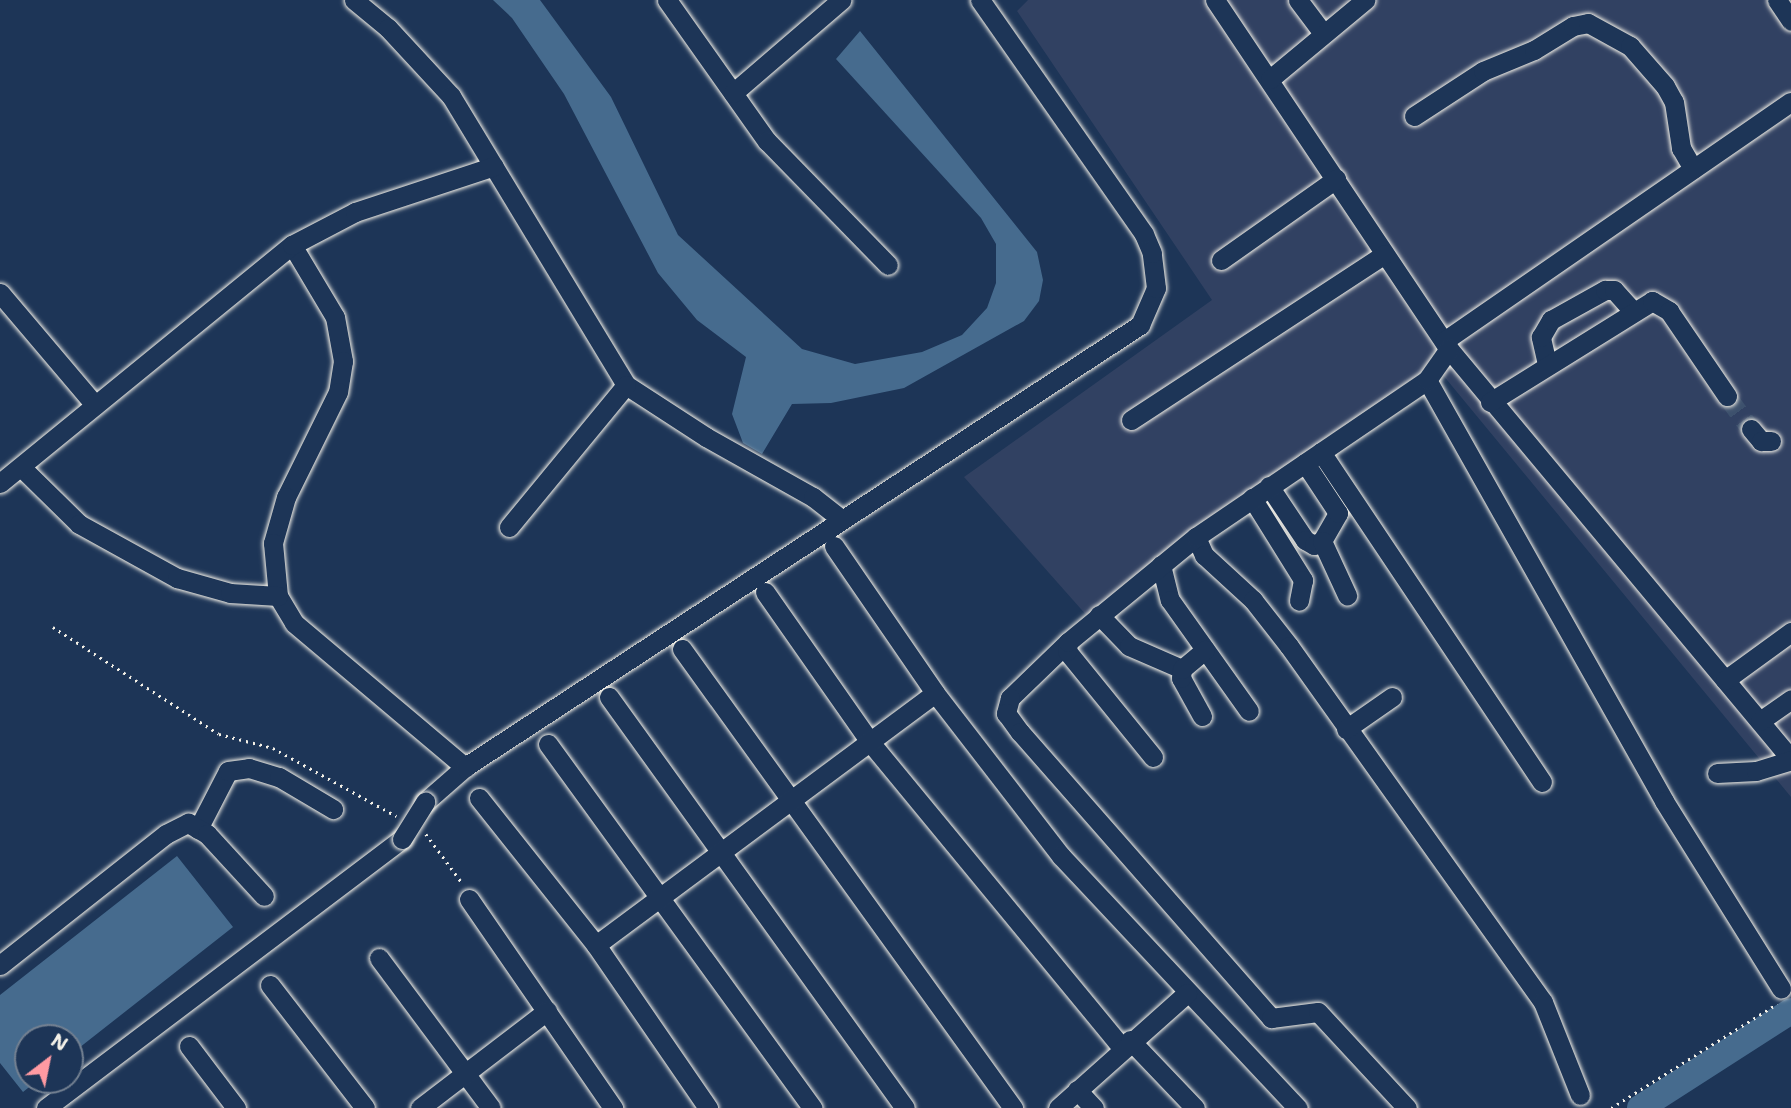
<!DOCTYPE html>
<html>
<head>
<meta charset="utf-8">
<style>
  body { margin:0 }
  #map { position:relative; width:1791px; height:1108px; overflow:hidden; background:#1d3557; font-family:"Shantell Sans",sans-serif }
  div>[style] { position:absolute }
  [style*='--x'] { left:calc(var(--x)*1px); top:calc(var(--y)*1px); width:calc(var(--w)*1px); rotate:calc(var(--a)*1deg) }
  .built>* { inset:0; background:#314162 }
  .water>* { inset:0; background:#466b8e }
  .river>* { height:26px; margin:-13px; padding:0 13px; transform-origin:13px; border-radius:13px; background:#466b8e }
  .minor-tunnel>* { height:19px; margin-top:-9.5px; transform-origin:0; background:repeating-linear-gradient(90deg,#3d516d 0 19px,transparent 0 29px) }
  .path>* { height:2.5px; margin-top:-1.25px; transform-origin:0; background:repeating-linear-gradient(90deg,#f4f1e8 0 2px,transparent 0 7px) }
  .roads { filter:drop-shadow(0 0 2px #f4f1e8) drop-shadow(0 0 2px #f4f1e8) }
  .minor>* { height:19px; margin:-9.5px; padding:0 9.5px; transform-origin:9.5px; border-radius:9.5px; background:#1d3557 }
  .bridges { filter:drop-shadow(0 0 2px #f4f1e8) drop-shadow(0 0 2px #f4f1e8) }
  .minor-bridge>* { height:19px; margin:-9.5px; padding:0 9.5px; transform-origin:9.5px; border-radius:9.5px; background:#1d3557 }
  span { translate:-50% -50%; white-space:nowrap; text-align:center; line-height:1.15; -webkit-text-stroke:7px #1d3557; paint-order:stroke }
  .north { position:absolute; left:14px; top:1024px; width:70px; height:70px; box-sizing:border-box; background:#1d3557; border:2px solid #738091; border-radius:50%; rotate:32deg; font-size:19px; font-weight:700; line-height:28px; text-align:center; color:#f4f1e8 }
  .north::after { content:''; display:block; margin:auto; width:24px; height:32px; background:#ff9aa2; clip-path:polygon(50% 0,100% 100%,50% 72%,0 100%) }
</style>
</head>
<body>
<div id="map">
  <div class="built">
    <i style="clip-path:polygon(1028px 0,1791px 0,1791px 797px,1433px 363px,1088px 617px,964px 477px,1212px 300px,1017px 11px)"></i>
  </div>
  <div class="water">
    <i style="clip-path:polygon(493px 0,540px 0,611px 97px,678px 235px,802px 349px,855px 364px,922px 352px,962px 335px,987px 308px,996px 283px,996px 244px,981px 218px,836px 59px,860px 31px,1037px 252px,1043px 280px,1039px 301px,1024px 321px,904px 388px,831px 403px,792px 404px,762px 454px,743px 443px,732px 414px,746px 357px,697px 320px,658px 273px,564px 94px,512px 18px)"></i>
    <i style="clip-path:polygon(177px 856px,233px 927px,70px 1055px,70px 1038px,28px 1038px,28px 1080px,38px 1080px,23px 1092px,0 1063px,0 995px)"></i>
  </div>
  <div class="river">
    <i style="--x:1640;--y:1108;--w:179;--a:-32.7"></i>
  </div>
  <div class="minor-tunnel">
    <i style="--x:1727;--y:396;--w:41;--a:54"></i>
  </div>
  <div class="path">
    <i style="--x:53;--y:627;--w:197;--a:32.8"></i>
    <i style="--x:219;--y:734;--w:56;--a:14.5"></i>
    <i style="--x:273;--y:748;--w:141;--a:28.9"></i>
    <i style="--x:426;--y:834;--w:62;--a:53.5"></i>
    <i style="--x:1611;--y:1108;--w:196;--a:-32.1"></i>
  </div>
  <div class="roads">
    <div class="minor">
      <i style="--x:354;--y:0;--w:44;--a:39.5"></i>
      <i style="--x:388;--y:28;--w:93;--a:47.2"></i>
      <i style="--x:451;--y:96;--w:338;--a:58.8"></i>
      <i style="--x:626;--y:385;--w:95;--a:33"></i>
      <i style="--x:706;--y:437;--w:123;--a:29.3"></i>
      <i style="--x:813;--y:497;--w:36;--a:38"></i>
      <i style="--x:667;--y:0;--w:173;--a:54.7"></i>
      <i style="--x:767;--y:141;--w:173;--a:45.7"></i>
      <i style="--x:1215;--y:0;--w:420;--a:56.2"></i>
      <i style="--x:1449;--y:349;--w:534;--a:50.17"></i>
      <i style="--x:1298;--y:0;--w:40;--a:53"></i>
      <i style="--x:1777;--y:0;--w:25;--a:56"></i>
      <i style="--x:1270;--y:79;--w:124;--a:-39.7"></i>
      <i style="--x:733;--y:93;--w:143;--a:-40.7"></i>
      <i style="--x:1414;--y:116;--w:82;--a:-33.1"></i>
      <i style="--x:1483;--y:71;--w:55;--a:-22.4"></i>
      <i style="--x:1534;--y:50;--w:46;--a:-31.6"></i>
      <i style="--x:1573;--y:26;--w:15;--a:-11"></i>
      <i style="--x:1588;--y:23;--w:48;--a:28.7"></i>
      <i style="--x:1630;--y:46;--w:53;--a:48.8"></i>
      <i style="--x:1665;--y:86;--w:18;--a:61"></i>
      <i style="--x:1674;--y:102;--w:47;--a:81.3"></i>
      <i style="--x:1681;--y:148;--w:24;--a:60"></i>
      <i style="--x:292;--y:245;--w:84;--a:59.2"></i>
      <i style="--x:335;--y:317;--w:45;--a:79.7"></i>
      <i style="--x:343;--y:361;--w:31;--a:99"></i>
      <i style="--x:338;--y:392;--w:117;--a:116.3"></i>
      <i style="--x:286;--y:497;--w:48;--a:105.8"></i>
      <i style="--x:273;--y:543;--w:53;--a:84.6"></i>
      <i style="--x:278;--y:596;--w:31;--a:59"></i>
      <i style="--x:294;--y:623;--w:224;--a:40.1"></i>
      <i style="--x:1221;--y:260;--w:141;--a:-35.2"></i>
      <i style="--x:0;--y:293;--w:147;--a:49.7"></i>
      <i style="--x:1444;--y:341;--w:421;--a:-34.6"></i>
      <i style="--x:1547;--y:364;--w:28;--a:-103"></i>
      <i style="--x:1541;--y:337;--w:20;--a:-60"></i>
      <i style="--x:1551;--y:320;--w:62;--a:-29.1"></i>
      <i style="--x:1605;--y:290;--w:9;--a:0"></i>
      <i style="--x:1614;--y:290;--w:27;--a:48"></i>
      <i style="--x:1427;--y:380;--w:483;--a:60.6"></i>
      <i style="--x:1664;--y:801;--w:221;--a:58"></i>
      <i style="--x:1490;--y:402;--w:191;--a:-31.9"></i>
      <i style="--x:1652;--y:301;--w:20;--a:30"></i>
      <i style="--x:1669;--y:311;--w:103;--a:55.7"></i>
      <i style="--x:1131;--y:420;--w:303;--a:-33.2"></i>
      <i style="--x:1751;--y:429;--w:16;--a:50"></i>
      <i style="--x:1761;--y:441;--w:10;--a:0"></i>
      <i style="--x:1321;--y:452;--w:397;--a:56.2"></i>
      <i style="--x:22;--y:468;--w:80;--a:44.5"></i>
      <i style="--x:79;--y:524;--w:112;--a:28.9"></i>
      <i style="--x:177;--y:578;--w:55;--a:15.8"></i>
      <i style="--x:230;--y:593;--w:48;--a:3.6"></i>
      <i style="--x:0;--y:483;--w:377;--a:-39.2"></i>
      <i style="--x:292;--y:245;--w:71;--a:-27.6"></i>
      <i style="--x:355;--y:212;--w:146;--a:-18.3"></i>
      <i style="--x:1269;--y:486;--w:65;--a:56.3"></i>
      <i style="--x:1305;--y:540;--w:10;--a:29"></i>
      <i style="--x:1314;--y:545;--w:9;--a:-27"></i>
      <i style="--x:1322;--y:541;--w:32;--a:-60"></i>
      <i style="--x:1338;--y:513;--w:60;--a:-123.4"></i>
      <i style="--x:1252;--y:498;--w:97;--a:58.1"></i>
      <i style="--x:1303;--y:580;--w:21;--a:101"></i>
      <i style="--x:509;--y:527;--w:184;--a:-50.5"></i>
      <i style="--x:1196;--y:537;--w:20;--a:66"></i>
      <i style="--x:1204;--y:555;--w:67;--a:42.6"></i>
      <i style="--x:1253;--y:600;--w:58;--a:52"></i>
      <i style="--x:1289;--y:646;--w:437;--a:54.5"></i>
      <i style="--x:1543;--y:1002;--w:100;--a:68.3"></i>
      <i style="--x:1322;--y:541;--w:60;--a:65.2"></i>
      <i style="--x:834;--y:546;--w:178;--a:55.5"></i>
      <i style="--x:935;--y:693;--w:206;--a:52.3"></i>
      <i style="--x:1061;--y:856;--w:346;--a:46.8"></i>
      <i style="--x:1161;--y:565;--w:36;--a:76"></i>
      <i style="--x:1170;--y:600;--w:136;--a:54.6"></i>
      <i style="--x:765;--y:592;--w:183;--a:55"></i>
      <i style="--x:870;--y:742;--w:396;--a:50.5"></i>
      <i style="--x:1099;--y:615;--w:43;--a:45.9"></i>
      <i style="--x:1129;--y:646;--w:58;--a:23.5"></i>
      <i style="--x:1068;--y:642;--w:81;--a:136"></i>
      <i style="--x:1010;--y:698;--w:16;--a:105"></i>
      <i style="--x:1006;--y:713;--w:24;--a:54"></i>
      <i style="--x:1020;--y:732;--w:381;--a:48.7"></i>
      <i style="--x:1271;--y:1018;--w:47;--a:-7.3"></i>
      <i style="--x:1318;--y:1012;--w:131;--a:47.2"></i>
      <i style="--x:682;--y:649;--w:566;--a:54.2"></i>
      <i style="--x:1725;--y:680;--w:82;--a:-36"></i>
      <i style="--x:609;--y:697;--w:506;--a:54.24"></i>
      <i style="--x:1202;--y:716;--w:43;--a:-118.9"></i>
      <i style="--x:1181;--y:678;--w:9;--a:-84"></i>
      <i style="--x:1182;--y:669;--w:30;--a:-40"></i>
      <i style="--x:1760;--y:721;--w:38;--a:-35"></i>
      <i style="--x:1346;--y:729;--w:56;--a:-34.8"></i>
      <i style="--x:548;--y:744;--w:450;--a:54"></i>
      <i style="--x:1153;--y:757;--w:136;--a:-129.1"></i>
      <i style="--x:1067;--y:651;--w:9;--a:-84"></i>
      <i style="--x:1068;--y:642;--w:166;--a:-39.4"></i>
      <i style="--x:1196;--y:537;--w:279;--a:-34.2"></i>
      <i style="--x:1427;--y:380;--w:38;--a:-55"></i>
      <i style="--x:1717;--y:773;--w:39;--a:-3"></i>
      <i style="--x:1756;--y:771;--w:37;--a:-17"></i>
      <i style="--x:479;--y:798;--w:188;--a:51.5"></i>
      <i style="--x:596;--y:945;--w:198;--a:55.5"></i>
      <i style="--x:425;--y:802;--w:53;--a:-41.2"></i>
      <i style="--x:465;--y:767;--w:807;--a:-33.22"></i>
      <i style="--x:1140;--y:325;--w:40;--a:-66.6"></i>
      <i style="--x:1156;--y:288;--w:35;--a:-97"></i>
      <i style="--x:1152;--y:253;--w:21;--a:-113"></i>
      <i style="--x:1144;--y:234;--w:286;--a:-125"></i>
      <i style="--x:198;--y:829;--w:65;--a:-62.7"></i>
      <i style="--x:228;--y:771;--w:21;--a:-8"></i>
      <i style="--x:249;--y:768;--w:31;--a:17"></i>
      <i style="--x:279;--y:777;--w:63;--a:30.7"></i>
      <i style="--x:469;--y:899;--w:254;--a:55.4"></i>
      <i style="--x:596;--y:945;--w:422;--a:-36.6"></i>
      <i style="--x:379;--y:958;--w:187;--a:53.3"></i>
      <i style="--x:0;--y:965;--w:211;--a:-38.3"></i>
      <i style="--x:166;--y:834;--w:25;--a:-27"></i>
      <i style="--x:188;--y:823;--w:22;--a:30"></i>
      <i style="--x:207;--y:834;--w:84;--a:47.4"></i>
      <i style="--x:270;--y:985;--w:155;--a:52.3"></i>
      <i style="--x:1130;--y:1040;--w:94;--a:46.3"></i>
      <i style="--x:189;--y:1046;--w:78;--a:52.8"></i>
      <i style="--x:1077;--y:1090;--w:25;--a:47"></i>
      <i style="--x:46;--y:1108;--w:446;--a:-37.1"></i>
      <i style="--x:420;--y:1108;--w:160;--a:-37.4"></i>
      <i style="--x:1058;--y:1108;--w:173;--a:-41.7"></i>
    </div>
  </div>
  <div class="bridges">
    <div class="minor-bridge">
      <i style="--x:402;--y:839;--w:44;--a:-58.1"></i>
    </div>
  </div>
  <div class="north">N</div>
</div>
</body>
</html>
